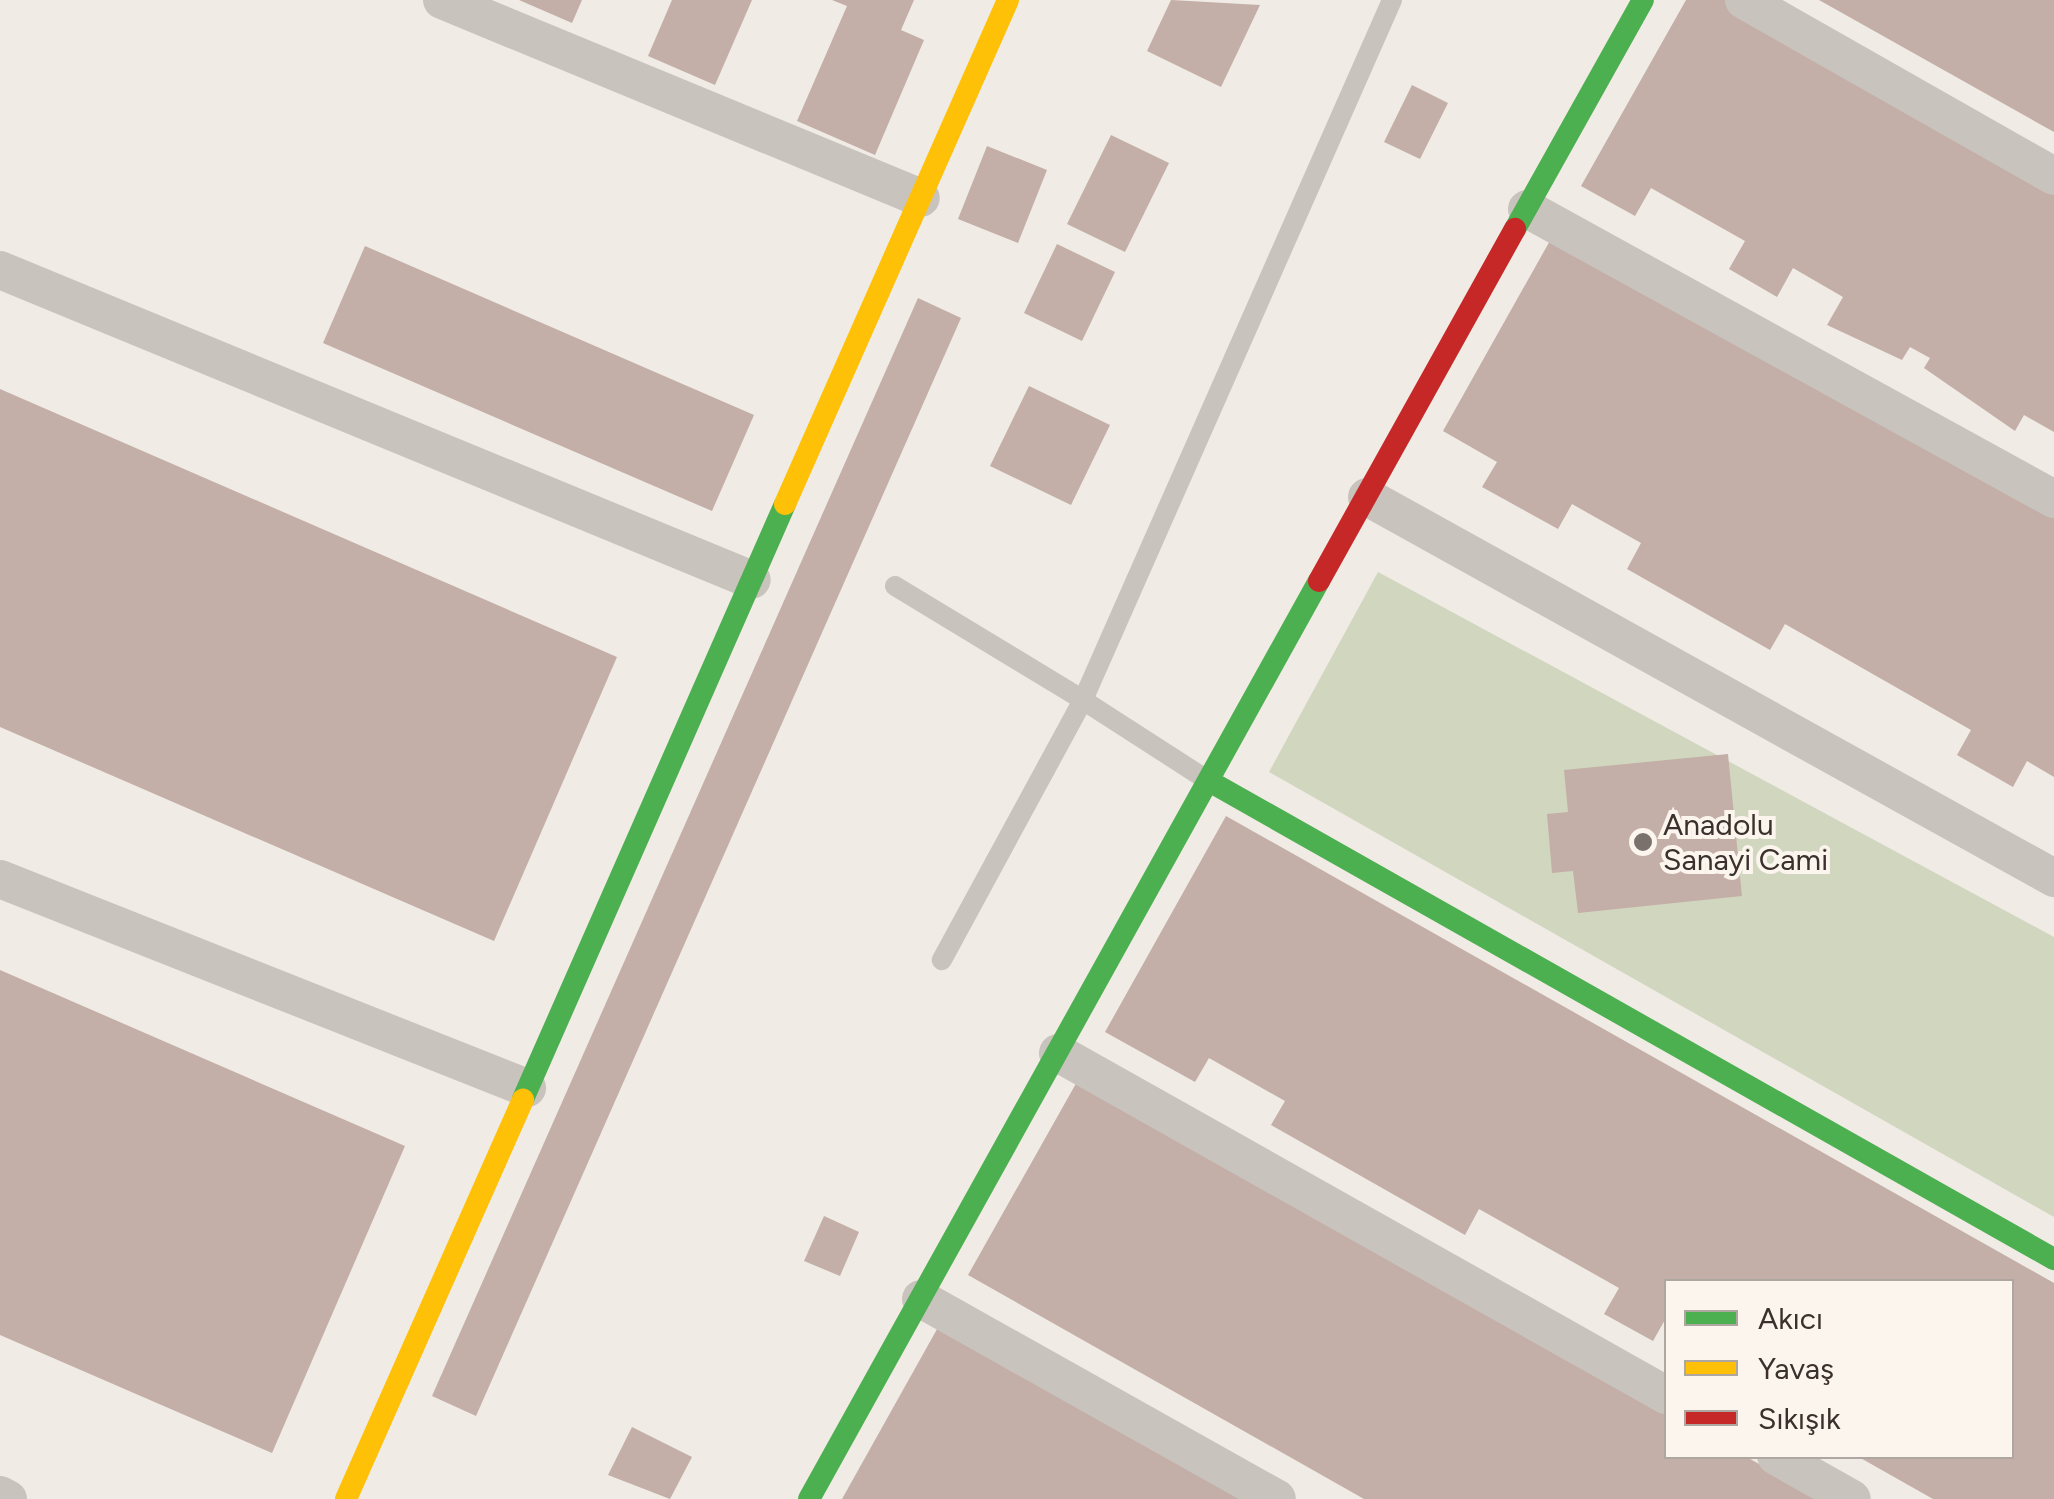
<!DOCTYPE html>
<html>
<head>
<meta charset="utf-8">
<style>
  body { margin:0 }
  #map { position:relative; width:2054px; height:1499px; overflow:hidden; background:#f0ebe5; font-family:Figtree,sans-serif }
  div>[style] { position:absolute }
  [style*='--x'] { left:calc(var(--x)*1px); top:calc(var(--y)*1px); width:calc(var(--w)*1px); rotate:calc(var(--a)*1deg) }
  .green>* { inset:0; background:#d1d6bf }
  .building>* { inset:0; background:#c3afa7 }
  .lane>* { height:20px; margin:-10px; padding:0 10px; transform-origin:10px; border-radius:10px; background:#c9c3be }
  .street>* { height:38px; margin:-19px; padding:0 19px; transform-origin:19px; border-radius:19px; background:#c9c3be }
  .fast>* { height:22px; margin:-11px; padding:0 11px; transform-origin:11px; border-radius:11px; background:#4caf50 }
  .slow>* { height:22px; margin:-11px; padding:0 11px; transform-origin:11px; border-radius:11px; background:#ffc107 }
  .jam>* { height:22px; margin:-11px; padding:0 11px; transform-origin:11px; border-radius:11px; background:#c62828 }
  .dots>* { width:28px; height:28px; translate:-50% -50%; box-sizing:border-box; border:5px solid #fbf5ee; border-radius:50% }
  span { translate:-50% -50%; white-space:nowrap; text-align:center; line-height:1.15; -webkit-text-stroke:8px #fbf5ee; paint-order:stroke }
  .poi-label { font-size:30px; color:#3b302b }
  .left { translate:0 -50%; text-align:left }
  .legend { position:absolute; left:1664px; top:1279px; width:350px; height:180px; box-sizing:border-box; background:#fbf5ee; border:2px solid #aea6a0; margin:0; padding:12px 18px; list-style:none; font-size:30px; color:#3b302b }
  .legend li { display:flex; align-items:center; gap:20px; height:50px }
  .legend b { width:50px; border:2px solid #aea6a0 }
</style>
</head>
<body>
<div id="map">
  <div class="green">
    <i style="clip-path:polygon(1378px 572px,2054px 937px,2054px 1217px,1269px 772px)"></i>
  </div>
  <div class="building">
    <i style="clip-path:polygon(519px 0,582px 0,572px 23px)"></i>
    <i style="clip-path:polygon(672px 0,752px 0,715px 85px,648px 56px)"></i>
    <i style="clip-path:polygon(832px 0,914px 0,901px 30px,924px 40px,875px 155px,797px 121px,847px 6px)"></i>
    <i style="clip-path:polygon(1171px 0,1260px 5px,1221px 87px,1147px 51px)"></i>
    <i style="clip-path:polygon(1686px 0,1728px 0,2054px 184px,2054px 432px,2024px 415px,2015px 431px,1924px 368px,1930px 358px,1910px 347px,1902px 360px,1827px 325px,1843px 297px,1793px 268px,1777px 297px,1729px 269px,1745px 241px,1651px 188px,1635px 216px,1581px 186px)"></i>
    <i style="clip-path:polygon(1819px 0,2054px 0,2054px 132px)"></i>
    <i style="clip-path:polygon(1412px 85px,1448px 103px,1420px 159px,1384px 142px)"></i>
    <i style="clip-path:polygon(1111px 135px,1169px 163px,1125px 252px,1067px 224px)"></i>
    <i style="clip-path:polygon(987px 146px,1047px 170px,1018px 243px,958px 219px)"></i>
    <i style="clip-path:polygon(1556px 230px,2054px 512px,2054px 777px,2027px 761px,2013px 787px,1957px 755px,1971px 730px,1785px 624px,1770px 650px,1627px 569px,1641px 543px,1572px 504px,1558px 529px,1482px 487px,1497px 462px,1443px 431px)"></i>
    <i style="clip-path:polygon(1057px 244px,1115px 272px,1082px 341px,1024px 313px)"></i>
    <i style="clip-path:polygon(365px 246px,754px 415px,712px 511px,323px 343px)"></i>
    <i style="clip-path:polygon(918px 298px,961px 318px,476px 1416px,432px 1396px)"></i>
    <i style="clip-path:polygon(1029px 386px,1110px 425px,1071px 505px,990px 466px)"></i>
    <i style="clip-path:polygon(0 389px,617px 657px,494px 941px,0 727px)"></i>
    <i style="clip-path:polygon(1728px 754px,1742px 896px,1578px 913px,1573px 871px,1552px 873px,1547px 814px,1568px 812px,1564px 770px)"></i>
    <i style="clip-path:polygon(1226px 816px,2054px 1283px,2054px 1499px,1933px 1499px,1857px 1456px,2012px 1456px,2012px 1282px,1666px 1282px,1666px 1318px,1653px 1341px,1604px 1314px,1619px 1288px,1479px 1209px,1465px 1235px,1271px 1125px,1285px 1101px,1209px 1058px,1195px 1082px,1105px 1032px)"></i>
    <i style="clip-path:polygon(0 970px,405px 1146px,272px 1453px,0 1335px)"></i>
    <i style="clip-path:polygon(1078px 1080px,1666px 1412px,1666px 1456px,1745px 1456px,1820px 1499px,1364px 1499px,968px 1275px)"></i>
    <i style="clip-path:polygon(824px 1216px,859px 1232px,840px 1276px,804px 1261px)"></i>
    <i style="clip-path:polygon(941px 1322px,1254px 1499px,842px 1499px)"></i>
    <i style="clip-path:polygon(632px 1427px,692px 1457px,670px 1499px,608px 1475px)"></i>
  </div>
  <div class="lane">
    <i style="--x:895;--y:586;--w:220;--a:31.2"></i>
    <i style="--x:1083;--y:700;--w:296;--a:118.5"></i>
    <i style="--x:1207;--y:780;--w:148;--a:-147.2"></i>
    <i style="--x:1083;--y:700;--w:765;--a:-66.18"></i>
  </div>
  <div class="street">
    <i style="--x:442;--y:0;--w:518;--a:22.46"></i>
    <i style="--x:1744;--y:0;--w:356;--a:29.6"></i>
    <i style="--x:1527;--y:209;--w:602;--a:28.82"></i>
    <i style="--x:0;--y:270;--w:813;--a:22.4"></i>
    <i style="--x:1367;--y:497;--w:786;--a:29.01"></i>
    <i style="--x:0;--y:879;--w:567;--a:21.63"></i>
    <i style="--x:1058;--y:1053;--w:698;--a:29.36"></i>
    <i style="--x:921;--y:1299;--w:408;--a:29.3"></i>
    <i style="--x:1776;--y:1456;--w:87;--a:29.5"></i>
    <i style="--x:0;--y:1495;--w:9;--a:27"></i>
  </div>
  <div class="fast">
    <i style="--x:1515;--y:229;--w:262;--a:-60.8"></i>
    <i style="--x:1209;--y:781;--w:971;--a:29.5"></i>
    <i style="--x:523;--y:1099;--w:650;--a:-66.23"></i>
    <i style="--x:809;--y:1499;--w:1050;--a:-60.95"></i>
  </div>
  <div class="slow">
    <i style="--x:785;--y:504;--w:551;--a:-66.13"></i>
    <i style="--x:346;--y:1499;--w:437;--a:-66.1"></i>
  </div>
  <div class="jam">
    <i style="--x:1319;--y:581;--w:403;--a:-60.9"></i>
  </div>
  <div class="dots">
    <i style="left:1643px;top:842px;background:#7a716c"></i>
  </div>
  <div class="poi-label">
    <span class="left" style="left:1663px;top:842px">Anadolu<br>Sanayi Cami</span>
  </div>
  <ul class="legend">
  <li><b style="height:12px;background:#4caf50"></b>Akıcı</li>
  <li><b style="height:12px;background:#ffc107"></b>Yavaş</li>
  <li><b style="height:12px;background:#c62828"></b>Sıkışık</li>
  </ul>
</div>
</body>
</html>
